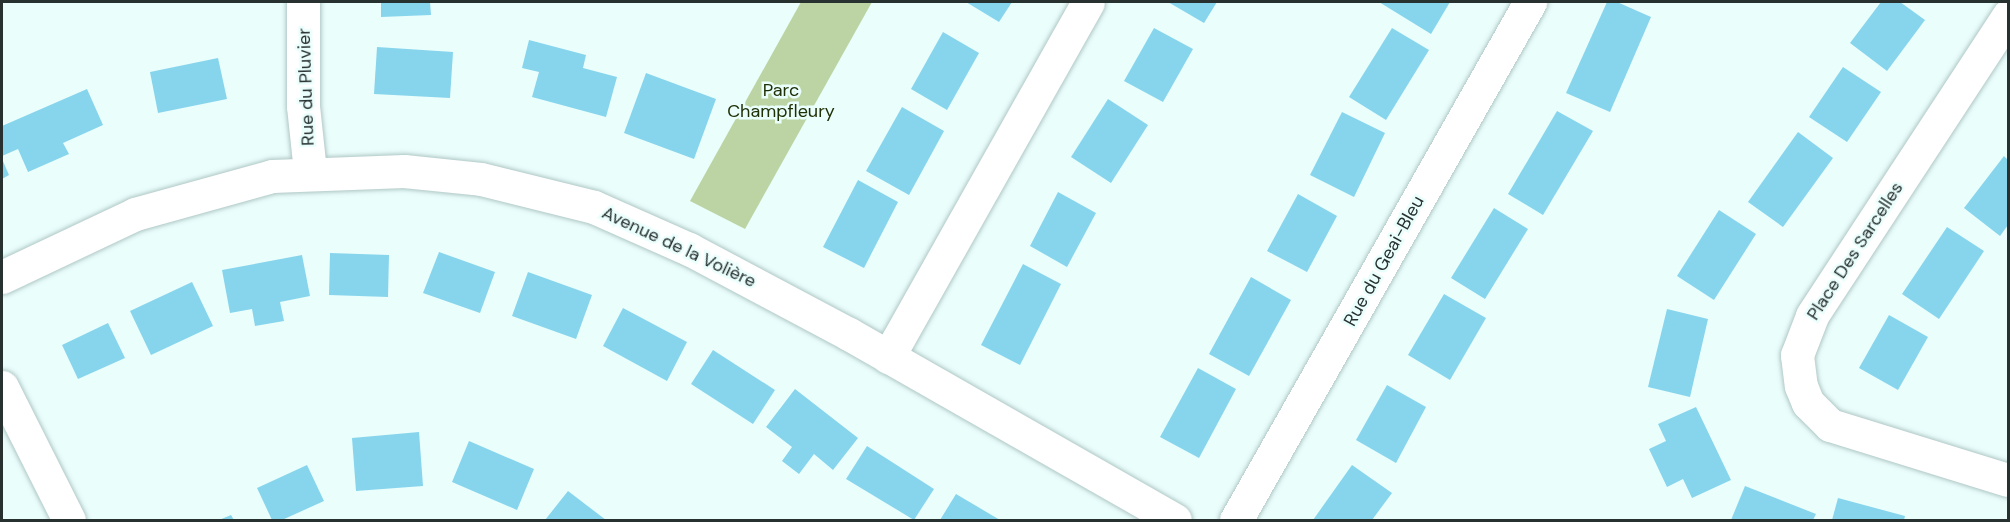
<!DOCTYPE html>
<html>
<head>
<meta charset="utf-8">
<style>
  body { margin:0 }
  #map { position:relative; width:2010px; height:522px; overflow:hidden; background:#eafefc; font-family:"DM Sans",sans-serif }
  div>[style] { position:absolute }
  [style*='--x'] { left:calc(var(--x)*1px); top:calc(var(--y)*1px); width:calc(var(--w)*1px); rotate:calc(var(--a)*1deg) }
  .green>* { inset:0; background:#bcd4a3 }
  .building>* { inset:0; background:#87d5ed }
  .roads { filter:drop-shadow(0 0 2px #afc7c5) drop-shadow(0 0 2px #afc7c5) }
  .minor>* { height:33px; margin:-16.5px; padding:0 16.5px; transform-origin:16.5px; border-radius:16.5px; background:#fff }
  .tertiary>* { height:33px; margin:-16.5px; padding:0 16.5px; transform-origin:16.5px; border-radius:16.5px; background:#fff }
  span { translate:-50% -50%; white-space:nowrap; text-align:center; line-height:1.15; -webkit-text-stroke:5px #eafefc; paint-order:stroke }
  .street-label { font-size:18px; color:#273130 }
  .park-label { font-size:18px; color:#203006 }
  .frame { position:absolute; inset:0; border:3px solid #273130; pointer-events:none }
</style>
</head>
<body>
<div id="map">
  <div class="green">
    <i style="clip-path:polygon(801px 2px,872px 2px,745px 229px,690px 201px)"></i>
  </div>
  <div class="building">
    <i style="clip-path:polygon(381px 2px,430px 2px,431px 15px,381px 17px)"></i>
    <i style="clip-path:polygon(966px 2px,1012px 2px,999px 22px)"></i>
    <i style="clip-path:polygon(1168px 2px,1217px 2px,1204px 23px)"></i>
    <i style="clip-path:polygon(1379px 2px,1450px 2px,1431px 34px)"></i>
    <i style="clip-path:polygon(1607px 2px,1617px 2px,1651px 17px,1610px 112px,1566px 93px)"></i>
    <i style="clip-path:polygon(1881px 2px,1900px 2px,1925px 20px,1887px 71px,1850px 43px)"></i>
    <i style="clip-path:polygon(1154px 28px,1193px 49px,1163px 102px,1124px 81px)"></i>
    <i style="clip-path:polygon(1392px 28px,1429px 50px,1386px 120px,1349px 97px)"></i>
    <i style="clip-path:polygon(943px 32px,979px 53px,947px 110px,911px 89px)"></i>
    <i style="clip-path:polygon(529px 40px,586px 55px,583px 68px,617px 77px,606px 117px,532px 97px,539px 72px,522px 68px)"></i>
    <i style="clip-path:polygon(377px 47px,453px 52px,450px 98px,374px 94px)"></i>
    <i style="clip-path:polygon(218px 58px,227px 99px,158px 113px,150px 72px)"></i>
    <i style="clip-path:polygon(1843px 67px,1881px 92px,1847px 142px,1809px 117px)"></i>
    <i style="clip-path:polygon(646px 73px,716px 99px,694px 159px,624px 133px)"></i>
    <i style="clip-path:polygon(87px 89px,103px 125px,63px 143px,69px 154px,28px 172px,18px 149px,2px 156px,2px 126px)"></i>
    <i style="clip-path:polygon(1108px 99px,1148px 125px,1111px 183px,1071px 157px)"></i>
    <i style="clip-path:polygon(902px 107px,944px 131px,909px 195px,866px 171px)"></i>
    <i style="clip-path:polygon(1557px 111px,1593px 131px,1543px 215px,1508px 194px)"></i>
    <i style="clip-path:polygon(1342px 112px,1385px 133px,1354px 197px,1310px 175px)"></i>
    <i style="clip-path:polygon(1798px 132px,1833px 158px,1783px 227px,1748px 202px)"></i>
    <i style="clip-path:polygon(2004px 156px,2008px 160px,2008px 225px,2000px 236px,1964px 208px)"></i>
    <i style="clip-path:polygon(2px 159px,9px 175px,2px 179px)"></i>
    <i style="clip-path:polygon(858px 180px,898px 202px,864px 268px,823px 247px)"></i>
    <i style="clip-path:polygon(1058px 192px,1096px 213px,1067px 267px,1030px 246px)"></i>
    <i style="clip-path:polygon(1298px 194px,1337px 216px,1307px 272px,1267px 251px)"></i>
    <i style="clip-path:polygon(1494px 208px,1528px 229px,1485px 299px,1451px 278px)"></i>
    <i style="clip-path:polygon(1719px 210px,1756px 234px,1714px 300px,1677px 276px)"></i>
    <i style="clip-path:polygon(1947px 227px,1984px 251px,1939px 319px,1902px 294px)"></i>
    <i style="clip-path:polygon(439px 252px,495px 272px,480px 313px,423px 293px)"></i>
    <i style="clip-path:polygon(330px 253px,389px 255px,388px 297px,329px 295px)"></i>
    <i style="clip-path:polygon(302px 255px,310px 296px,280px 302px,284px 321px,255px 326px,252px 309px,230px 313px,222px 270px)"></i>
    <i style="clip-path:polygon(1023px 264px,1061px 284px,1020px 365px,981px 345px)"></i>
    <i style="clip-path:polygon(528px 272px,592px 295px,576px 339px,512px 316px)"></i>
    <i style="clip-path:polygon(1251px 277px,1291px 300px,1249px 376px,1209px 354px)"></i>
    <i style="clip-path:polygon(192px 282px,213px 326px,151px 355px,130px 311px)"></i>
    <i style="clip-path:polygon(1444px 294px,1486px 318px,1450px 380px,1408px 355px)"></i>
    <i style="clip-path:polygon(623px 308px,687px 342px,667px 381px,603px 346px)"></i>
    <i style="clip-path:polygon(1667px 309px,1708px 319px,1690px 397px,1648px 387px)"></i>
    <i style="clip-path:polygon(1889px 315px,1928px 337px,1898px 390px,1859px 368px)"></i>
    <i style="clip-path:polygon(108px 323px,125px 358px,78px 379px,62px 345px)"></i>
    <i style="clip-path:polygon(713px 350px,775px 390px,753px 424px,691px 384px)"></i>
    <i style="clip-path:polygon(1198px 368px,1236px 389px,1199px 458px,1160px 437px)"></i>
    <i style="clip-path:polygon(1387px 385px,1426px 407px,1396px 463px,1356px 440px)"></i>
    <i style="clip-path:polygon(795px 389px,858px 438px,833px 470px,814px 454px,799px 474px,782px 461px,792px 447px,766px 427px)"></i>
    <i style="clip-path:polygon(1696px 407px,1731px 480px,1692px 498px,1683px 479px,1667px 487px,1649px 449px,1666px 441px,1658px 424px)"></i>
    <i style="clip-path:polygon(419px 432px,423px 486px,356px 491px,352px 438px)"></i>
    <i style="clip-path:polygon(469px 441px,534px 469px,517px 510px,452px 482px)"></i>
    <i style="clip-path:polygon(867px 446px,934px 489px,914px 520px,846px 479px)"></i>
    <i style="clip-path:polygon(307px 465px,324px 501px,282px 520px,272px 520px,257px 488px)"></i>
    <i style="clip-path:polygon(1352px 465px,1392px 493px,1372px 520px,1313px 520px)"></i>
    <i style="clip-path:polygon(1745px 486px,1816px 514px,1813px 520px,1731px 520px)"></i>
    <i style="clip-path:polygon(568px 491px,606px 520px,545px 520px)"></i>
    <i style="clip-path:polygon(956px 494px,1000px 520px,940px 520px)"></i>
    <i style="clip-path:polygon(1838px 498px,1905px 516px,1904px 520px,1832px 520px)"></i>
    <i style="clip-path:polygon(231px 515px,234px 520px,219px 520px)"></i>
  </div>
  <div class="roads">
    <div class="minor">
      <i style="--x:303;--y:2;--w:104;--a:90"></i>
      <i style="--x:303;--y:106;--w:66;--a:83.9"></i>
      <i style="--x:2008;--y:16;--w:358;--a:123.2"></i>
      <i style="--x:1812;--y:316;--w:42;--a:111"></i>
      <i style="--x:1797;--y:355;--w:31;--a:83"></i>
      <i style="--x:1801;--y:386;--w:18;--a:68"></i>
      <i style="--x:1808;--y:403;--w:31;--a:45"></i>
      <i style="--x:1830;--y:425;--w:186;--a:17.2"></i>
      <i style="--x:888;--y:357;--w:407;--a:-60.6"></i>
      <i style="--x:2;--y:387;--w:149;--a:63.3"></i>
      <i style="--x:1236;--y:520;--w:596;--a:-60.42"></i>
    </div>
    <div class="tertiary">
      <i style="--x:2;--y:277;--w:147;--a:-25.3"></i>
      <i style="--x:135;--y:214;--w:142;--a:-15.5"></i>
      <i style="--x:272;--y:176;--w:132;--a:-2.2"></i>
      <i style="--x:404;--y:171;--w:77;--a:5.9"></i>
      <i style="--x:481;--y:179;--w:116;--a:13.9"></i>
      <i style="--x:594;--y:207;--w:104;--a:23.9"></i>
      <i style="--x:689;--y:249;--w:181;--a:28"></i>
      <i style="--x:849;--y:334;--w:375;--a:29.7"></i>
    </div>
  </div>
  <div class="street-label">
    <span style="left:306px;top:87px;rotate:-92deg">Rue du Pluvier</span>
    <span style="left:679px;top:247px;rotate:25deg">Avenue de la Volière</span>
    <span style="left:1855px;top:251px;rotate:-57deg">Place Des Sarcelles</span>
    <span style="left:1384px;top:261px;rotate:-61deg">Rue du Geai-Bleu</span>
  </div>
  <div class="park-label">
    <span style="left:781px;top:101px">Parc<br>Champfleury</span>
  </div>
  <div class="frame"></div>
</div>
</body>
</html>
